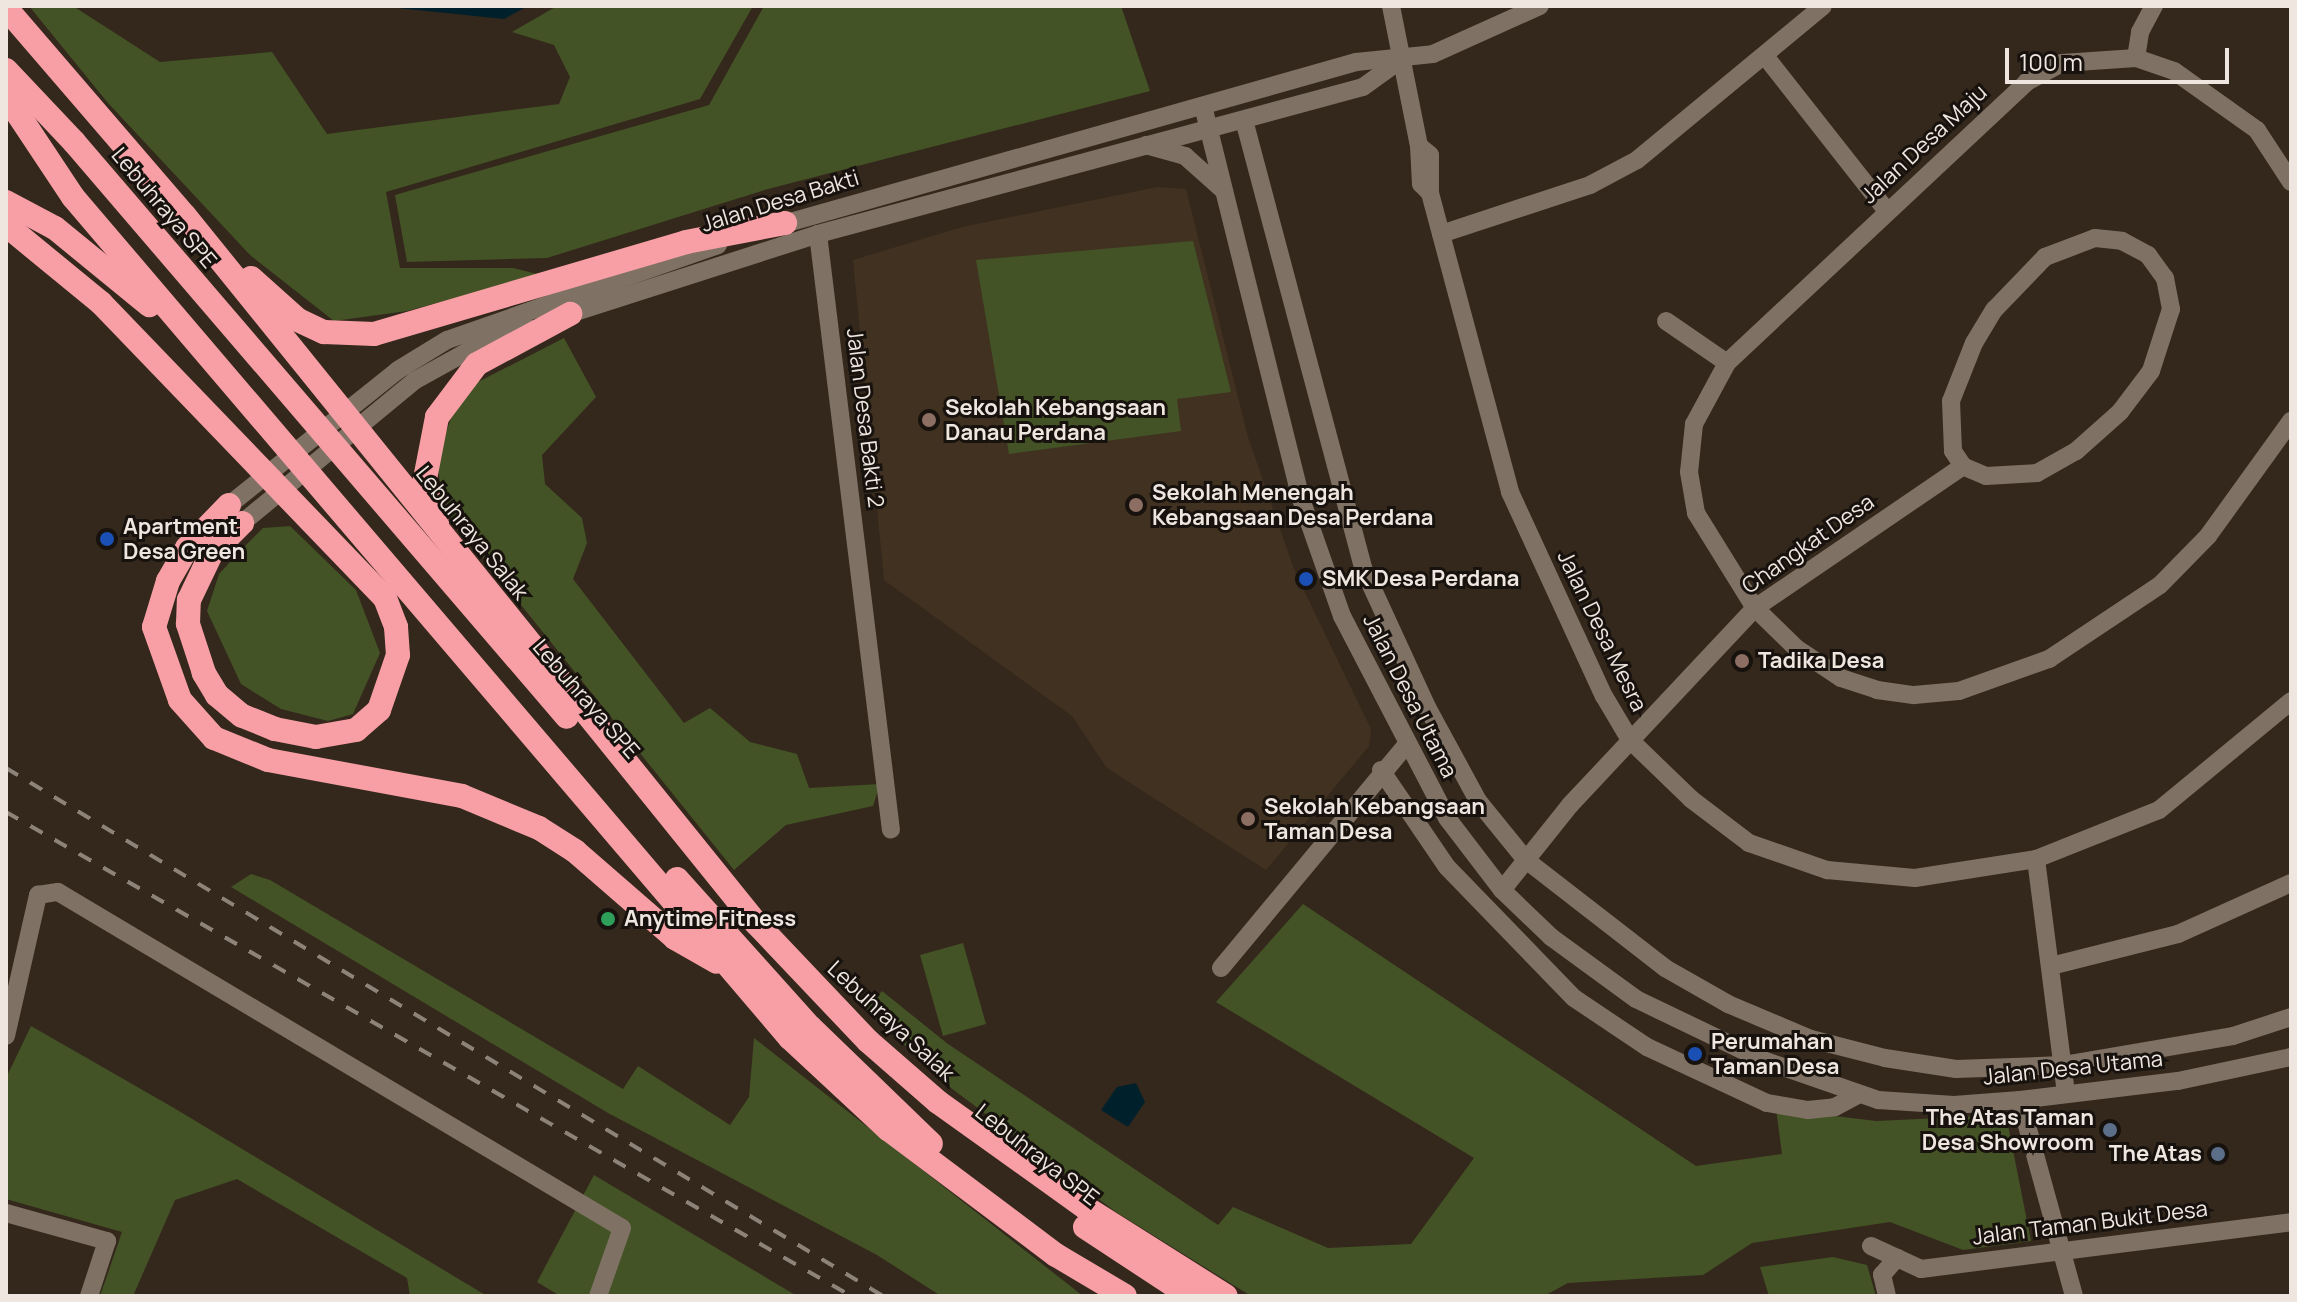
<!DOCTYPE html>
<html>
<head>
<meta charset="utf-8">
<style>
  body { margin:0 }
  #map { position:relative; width:2297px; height:1302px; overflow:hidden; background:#34281c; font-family:Manrope,sans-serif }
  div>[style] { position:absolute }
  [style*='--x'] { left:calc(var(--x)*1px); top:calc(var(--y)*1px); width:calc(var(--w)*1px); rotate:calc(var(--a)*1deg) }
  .built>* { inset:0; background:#413120 }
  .green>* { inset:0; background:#435325 }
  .water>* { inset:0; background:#00202c }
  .minor>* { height:18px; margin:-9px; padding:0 9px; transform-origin:9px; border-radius:9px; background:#7f7164 }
  .highway>* { height:24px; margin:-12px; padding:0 12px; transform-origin:12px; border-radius:12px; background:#f89fa6 }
  .rail>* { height:4px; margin-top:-2px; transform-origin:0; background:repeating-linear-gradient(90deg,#8d8379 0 14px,transparent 0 28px) }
  .dots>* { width:22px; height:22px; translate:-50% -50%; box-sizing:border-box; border:4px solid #17120d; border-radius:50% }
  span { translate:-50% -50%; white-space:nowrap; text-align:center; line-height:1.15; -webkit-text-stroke:6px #17120d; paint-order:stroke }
  .street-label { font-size:22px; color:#eee6df }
  .poi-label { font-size:22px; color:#eee6df; font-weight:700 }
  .left { translate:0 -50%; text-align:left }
  .right { translate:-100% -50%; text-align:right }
  .frame { position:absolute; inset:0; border:8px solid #eee6df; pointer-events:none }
  .scale { position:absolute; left:2005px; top:48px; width:224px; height:36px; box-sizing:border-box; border:4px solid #eee6df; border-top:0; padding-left:10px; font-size:24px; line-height:28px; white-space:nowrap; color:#eee6df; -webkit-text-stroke:6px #17120d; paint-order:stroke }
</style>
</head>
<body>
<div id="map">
  <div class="built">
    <i style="clip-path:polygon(1157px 187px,1186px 189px,1248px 437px,1295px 572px,1371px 729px,1369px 746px,1266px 870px,1107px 768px,1072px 716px,884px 580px,853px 260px,962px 227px)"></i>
  </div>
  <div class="green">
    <i style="clip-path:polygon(29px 6px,73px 6px,160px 62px,272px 52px,327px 134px,559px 104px,570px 77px,554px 45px,512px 32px,557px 6px,753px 6px,700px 99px,386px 192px,400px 268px,513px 268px,541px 275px,407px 311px,334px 321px,250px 255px,108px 103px)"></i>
    <i style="clip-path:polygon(764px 6px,1121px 6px,1150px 91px,768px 189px,547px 258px,407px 262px,395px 195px,709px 105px)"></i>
    <i style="clip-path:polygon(1193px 241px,1231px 392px,1177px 399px,1181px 431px,1009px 454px,976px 260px)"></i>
    <i style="clip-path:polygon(564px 338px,596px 397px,542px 455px,545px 484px,582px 518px,587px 543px,573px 579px,684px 723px,710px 708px,750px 742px,797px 754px,809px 788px,880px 784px,873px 806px,786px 825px,734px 870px,443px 508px,437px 459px,451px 418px,476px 383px)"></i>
    <i style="clip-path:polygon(290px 526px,356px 590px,380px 653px,353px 714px,328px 721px,281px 709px,241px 684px,207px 611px,219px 574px,244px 547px,263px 528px)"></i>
    <i style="clip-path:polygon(251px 874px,270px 880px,623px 1089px,638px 1066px,730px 1125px,749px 1097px,754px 1038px,1083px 1296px,941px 1296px,877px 1255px,608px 1113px,231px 887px)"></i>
    <i style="clip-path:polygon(1303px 904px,1696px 1166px,1782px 1154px,1776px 1109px,1876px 1121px,2006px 1115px,2031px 1241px,1963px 1250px,1890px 1222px,1752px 1243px,1703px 1275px,1568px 1283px,1544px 1296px,1251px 1296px,1116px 1212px,951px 1088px,866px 1009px,882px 991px,948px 1044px,1218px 1225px,1233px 1207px,1328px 1248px,1411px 1244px,1474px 1158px,1216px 1002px)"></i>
    <i style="clip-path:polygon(963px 943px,986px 1024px,943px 1036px,920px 955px)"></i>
    <i style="clip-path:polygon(31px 1026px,174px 1108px,487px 1296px,410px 1296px,407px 1278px,237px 1179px,175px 1200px,133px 1296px,100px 1296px,122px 1232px,6px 1199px,6px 1078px)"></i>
    <i style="clip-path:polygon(594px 1175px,797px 1296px,560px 1296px,537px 1282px)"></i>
    <i style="clip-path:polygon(1833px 1257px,1867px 1265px,1876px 1296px,1769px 1296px,1760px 1267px)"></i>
  </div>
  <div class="water">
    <i style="clip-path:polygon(378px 6px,528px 6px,504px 19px)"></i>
    <i style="clip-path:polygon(1136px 1083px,1145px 1102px,1128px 1127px,1101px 1110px,1117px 1087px)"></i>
  </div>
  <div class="minor">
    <i style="--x:1391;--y:6;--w:143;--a:78.7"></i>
    <i style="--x:1419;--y:146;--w:38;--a:87"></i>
    <i style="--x:1421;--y:184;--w:13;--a:45"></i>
    <i style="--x:1430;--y:193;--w:310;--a:75"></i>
    <i style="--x:1510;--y:492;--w:225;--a:65.3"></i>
    <i style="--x:1604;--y:696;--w:51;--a:59.4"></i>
    <i style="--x:1630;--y:740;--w:85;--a:44"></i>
    <i style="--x:1691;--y:799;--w:73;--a:37.2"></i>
    <i style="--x:1749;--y:843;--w:83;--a:19.1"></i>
    <i style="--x:1827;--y:870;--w:88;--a:5.2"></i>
    <i style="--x:1915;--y:878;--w:122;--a:-8.9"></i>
    <i style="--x:2036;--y:859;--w:132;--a:-21.7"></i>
    <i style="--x:2159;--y:810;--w:171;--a:-39.5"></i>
    <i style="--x:1765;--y:56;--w:197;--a:51.8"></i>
    <i style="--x:2136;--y:58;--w:26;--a:-81"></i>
    <i style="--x:2140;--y:32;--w:30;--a:-62"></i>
    <i style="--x:1203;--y:106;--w:405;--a:76"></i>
    <i style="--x:1301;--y:499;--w:124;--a:70.7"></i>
    <i style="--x:1342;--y:616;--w:228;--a:62.5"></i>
    <i style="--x:1447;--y:818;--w:91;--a:52.6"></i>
    <i style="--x:1502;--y:890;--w:68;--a:43.8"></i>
    <i style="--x:1551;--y:937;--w:105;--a:36.1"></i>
    <i style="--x:1636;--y:999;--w:141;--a:25.7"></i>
    <i style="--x:1763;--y:1060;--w:122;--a:19.2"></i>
    <i style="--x:1878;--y:1100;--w:76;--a:3.8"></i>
    <i style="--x:1954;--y:1105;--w:66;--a:-4.3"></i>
    <i style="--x:2020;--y:1100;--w:159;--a:-6.9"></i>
    <i style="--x:2178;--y:1081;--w:116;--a:-12"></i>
    <i style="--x:1244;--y:120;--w:466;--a:75.1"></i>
    <i style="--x:1364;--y:570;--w:151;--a:65.3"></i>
    <i style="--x:1427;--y:707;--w:107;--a:61.5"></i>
    <i style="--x:1478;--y:801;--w:76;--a:50.9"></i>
    <i style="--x:1526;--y:860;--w:176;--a:37.8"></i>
    <i style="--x:1665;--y:968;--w:73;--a:29.7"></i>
    <i style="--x:1728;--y:1004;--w:90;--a:22.9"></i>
    <i style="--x:1811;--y:1039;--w:76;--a:14.4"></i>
    <i style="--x:1885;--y:1058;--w:72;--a:8.8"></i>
    <i style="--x:1956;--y:1069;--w:107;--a:-2.1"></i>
    <i style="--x:2063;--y:1065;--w:172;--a:-9.7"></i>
    <i style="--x:2233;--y:1036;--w:61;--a:-18.1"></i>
    <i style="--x:1146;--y:145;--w:41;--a:15.8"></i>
    <i style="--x:1185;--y:156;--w:50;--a:41.7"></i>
    <i style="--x:1419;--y:146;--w:14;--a:39"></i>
    <i style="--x:1430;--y:155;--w:38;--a:90"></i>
    <i style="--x:2291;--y:182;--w:62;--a:-123.2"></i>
    <i style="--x:2257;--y:130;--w:102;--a:-144.6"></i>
    <i style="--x:2174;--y:71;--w:40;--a:-161.1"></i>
    <i style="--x:2136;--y:58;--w:74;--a:176.1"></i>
    <i style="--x:2062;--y:63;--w:40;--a:152"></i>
    <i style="--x:2027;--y:82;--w:411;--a:136.9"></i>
    <i style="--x:1727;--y:363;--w:69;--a:118.4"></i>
    <i style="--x:1694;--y:424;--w:48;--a:95.9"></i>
    <i style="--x:1689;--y:472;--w:42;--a:80.3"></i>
    <i style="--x:1696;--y:513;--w:112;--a:58.2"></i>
    <i style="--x:1755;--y:608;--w:57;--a:44.3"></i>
    <i style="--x:1796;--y:648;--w:54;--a:33.7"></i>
    <i style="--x:1841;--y:678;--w:38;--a:18"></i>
    <i style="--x:1877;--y:690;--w:37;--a:8"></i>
    <i style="--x:1914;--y:695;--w:45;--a:-5.1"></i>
    <i style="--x:1959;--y:691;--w:96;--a:-19.6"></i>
    <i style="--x:2049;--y:659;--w:133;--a:-33.7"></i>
    <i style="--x:2160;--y:585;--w:69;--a:-45.6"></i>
    <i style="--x:2208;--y:536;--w:142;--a:-54.2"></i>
    <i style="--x:773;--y:227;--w:606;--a:-15.8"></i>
    <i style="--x:1356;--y:62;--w:77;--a:-5.9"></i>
    <i style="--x:1433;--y:54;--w:117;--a:-24.2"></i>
    <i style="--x:818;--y:234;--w:600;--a:83.02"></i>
    <i style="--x:1441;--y:234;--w:157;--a:-18.2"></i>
    <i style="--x:1590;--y:185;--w:53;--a:-28"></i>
    <i style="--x:1637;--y:160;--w:241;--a:-39.6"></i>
    <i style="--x:2095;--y:238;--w:27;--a:6"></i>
    <i style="--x:2122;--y:241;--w:30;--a:28"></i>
    <i style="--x:2148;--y:255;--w:29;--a:54"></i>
    <i style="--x:2165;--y:278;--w:32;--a:79"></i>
    <i style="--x:2171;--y:309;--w:65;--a:107.9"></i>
    <i style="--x:2151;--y:371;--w:51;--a:127.1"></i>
    <i style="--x:2120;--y:412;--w:59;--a:138.4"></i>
    <i style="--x:2076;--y:451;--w:45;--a:150.6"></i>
    <i style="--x:2037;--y:473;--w:51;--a:176.6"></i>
    <i style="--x:1986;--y:476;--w:25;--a:-157"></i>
    <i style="--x:1963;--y:466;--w:18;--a:-124"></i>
    <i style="--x:1953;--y:451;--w:50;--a:-92.3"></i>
    <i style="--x:1951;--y:401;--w:62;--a:-68.4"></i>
    <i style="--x:1974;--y:343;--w:39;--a:-59"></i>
    <i style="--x:1994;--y:310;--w:74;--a:-46.1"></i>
    <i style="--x:2045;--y:257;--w:53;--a:-20.8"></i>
    <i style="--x:560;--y:317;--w:271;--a:-17.8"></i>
    <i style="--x:818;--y:234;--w:564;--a:-15.09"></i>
    <i style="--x:1363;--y:87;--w:44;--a:-35.8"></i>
    <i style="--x:1666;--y:321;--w:74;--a:34.5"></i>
    <i style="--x:229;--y:505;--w:216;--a:-38.6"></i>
    <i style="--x:398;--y:370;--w:57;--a:-31.5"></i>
    <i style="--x:447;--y:340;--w:287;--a:-19.3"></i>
    <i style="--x:242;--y:523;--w:223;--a:-39.5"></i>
    <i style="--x:414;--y:381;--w:74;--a:-29"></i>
    <i style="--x:479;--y:345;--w:52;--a:-19.1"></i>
    <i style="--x:1381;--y:770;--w:117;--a:55.8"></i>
    <i style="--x:1447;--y:867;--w:182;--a:45.9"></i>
    <i style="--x:1574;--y:998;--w:88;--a:33.9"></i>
    <i style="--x:1647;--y:1047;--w:132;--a:25"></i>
    <i style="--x:1767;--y:1103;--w:42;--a:9.7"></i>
    <i style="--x:1808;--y:1110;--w:27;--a:-6"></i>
    <i style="--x:1835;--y:1107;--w:26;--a:-28"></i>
    <i style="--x:2036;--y:859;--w:237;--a:82.7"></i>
    <i style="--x:1502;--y:890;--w:109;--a:-51.3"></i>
    <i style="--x:1570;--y:805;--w:270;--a:-46.8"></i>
    <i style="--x:1755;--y:608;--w:252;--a:-34.3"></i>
    <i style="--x:2051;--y:966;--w:131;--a:-14.1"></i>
    <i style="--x:2178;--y:934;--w:124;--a:-24.3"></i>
    <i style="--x:1221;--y:968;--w:290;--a:-50.3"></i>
    <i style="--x:6;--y:1036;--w:145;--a:-77.2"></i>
    <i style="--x:38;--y:895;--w:20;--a:-9"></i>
    <i style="--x:58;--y:892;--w:656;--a:30.78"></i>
    <i style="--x:622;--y:1228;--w:72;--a:109.4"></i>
    <i style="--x:2020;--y:1100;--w:203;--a:74.6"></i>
    <i style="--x:6;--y:1213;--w:105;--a:15.5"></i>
    <i style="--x:107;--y:1241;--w:58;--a:108.1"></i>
    <i style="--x:1871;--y:1246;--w:55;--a:24.7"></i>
    <i style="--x:1921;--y:1269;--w:373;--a:-7.2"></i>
    <i style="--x:1887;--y:1296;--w:22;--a:-103"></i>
    <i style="--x:1882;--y:1275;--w:23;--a:-49"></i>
  </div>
  <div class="highway">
    <i style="--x:6;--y:8;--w:274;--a:49.3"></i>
    <i style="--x:185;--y:216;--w:909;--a:51.07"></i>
    <i style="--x:756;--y:923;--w:163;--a:46.5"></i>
    <i style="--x:868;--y:1041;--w:93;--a:41.1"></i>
    <i style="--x:938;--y:1102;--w:182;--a:35.6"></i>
    <i style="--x:1086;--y:1208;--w:165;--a:32.2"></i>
    <i style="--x:6;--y:70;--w:99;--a:46.6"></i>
    <i style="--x:74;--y:142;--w:757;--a:49.39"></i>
    <i style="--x:6;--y:96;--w:121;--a:56.4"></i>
    <i style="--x:73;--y:197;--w:1105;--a:49.55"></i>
    <i style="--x:790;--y:1038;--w:134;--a:42.9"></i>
    <i style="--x:888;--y:1129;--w:210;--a:36.9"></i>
    <i style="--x:1056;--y:1255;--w:80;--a:30.7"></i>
    <i style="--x:6;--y:202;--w:55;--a:28"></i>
    <i style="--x:55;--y:228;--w:122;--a:39.3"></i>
    <i style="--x:6;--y:225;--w:123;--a:39.4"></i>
    <i style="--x:101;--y:303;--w:409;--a:46.1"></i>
    <i style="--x:385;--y:598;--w:31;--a:69"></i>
    <i style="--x:396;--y:627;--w:28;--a:86"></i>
    <i style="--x:398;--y:655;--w:58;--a:109.1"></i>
    <i style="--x:379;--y:710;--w:30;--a:139"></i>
    <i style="--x:356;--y:730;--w:41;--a:170.1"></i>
    <i style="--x:316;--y:737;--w:42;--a:-169"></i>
    <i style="--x:275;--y:729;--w:35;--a:-158"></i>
    <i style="--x:242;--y:716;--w:33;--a:-140"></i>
    <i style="--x:217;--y:695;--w:26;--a:-121"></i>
    <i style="--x:204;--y:673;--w:52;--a:-108.1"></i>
    <i style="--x:188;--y:624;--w:24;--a:-88"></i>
    <i style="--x:189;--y:600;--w:51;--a:-64.4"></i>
    <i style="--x:211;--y:554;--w:44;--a:-45"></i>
    <i style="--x:251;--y:278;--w:63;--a:41.8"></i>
    <i style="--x:298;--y:320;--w:29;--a:25"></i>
    <i style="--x:324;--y:332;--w:50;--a:2.3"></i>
    <i style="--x:374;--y:334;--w:325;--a:-16.4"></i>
    <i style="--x:686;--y:242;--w:101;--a:-10.9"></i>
    <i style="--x:229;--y:505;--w:60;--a:134.3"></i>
    <i style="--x:187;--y:548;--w:38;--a:120"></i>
    <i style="--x:168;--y:581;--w:48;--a:106.9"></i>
    <i style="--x:154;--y:627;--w:77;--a:70.4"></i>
    <i style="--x:180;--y:700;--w:51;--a:48.2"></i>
    <i style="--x:214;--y:738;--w:58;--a:22.2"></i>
    <i style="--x:268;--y:760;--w:197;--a:10.5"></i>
    <i style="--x:462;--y:796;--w:83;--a:22.6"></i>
    <i style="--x:539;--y:828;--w:43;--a:32.6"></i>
    <i style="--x:575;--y:851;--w:133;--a:41"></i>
    <i style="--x:675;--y:938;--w:48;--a:29.7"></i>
    <i style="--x:437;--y:523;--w:46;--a:-105.3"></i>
    <i style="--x:425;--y:479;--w:63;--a:-79"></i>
    <i style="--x:437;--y:417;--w:66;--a:-53"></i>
    <i style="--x:477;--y:364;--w:106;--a:-28.3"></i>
    <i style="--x:677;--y:879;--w:199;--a:48.1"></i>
    <i style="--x:810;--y:1027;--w:168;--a:44"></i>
    <i style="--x:1085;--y:1227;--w:126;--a:33.3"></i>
  </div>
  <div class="rail">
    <i style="--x:6;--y:768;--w:1024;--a:31.05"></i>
    <i style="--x:6;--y:812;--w:974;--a:29.8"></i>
  </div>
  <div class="dots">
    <i style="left:929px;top:420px;background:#8d6e63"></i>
    <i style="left:1136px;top:505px;background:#8d6e63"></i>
    <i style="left:107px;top:539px;background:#1a4fb4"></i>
    <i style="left:1306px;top:579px;background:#1a4fb4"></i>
    <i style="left:1742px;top:661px;background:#8d6e63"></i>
    <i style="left:1248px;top:819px;background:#8d6e63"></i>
    <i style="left:608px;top:919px;background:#2e9e5b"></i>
    <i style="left:1695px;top:1054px;background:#1a4fb4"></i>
    <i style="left:2110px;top:1130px;background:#5c6f8a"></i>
    <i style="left:2218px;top:1154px;background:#5c6f8a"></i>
  </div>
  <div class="street-label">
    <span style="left:1924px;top:144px;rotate:-43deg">Jalan Desa Maju</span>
    <span style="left:780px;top:201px;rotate:-17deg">Jalan Desa Bakti</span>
    <span style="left:164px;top:208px;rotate:50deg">Lebuhraya SPE</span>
    <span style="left:865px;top:418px;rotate:83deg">Jalan Desa Bakti 2</span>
    <span style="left:472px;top:533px;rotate:51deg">Lebuhraya Salak</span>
    <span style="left:1808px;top:544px;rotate:-35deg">Changkat Desa</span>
    <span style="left:1602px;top:631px;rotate:64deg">Jalan Desa Mesra</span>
    <span style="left:1410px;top:696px;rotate:63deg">Jalan Desa Utama</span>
    <span style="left:586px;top:699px;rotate:49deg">Lebuhraya SPE</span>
    <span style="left:891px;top:1021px;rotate:43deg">Lebuhraya Salak</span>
    <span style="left:2073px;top:1068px;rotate:-6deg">Jalan Desa Utama</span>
    <span style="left:1037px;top:1155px;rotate:38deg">Lebuhraya SPE</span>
    <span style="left:2090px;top:1223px;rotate:-7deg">Jalan Taman Bukit Desa</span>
  </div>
  <div class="poi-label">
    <span class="left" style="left:945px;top:420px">Sekolah Kebangsaan<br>Danau Perdana</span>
    <span class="left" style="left:1152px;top:505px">Sekolah Menengah<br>Kebangsaan Desa Perdana</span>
    <span class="left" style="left:123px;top:539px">Apartment<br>Desa Green</span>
    <span class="left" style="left:1322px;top:579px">SMK Desa Perdana</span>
    <span class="left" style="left:1758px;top:661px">Tadika Desa</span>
    <span class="left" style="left:1264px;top:819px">Sekolah Kebangsaan<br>Taman Desa</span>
    <span class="left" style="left:624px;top:919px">Anytime Fitness</span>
    <span class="left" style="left:1711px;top:1054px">Perumahan<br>Taman Desa</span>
    <span class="right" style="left:2094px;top:1130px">The Atas Taman<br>Desa Showroom</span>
    <span class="right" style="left:2202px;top:1154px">The Atas</span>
  </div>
  <div class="frame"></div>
  <div class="scale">100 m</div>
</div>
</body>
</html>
